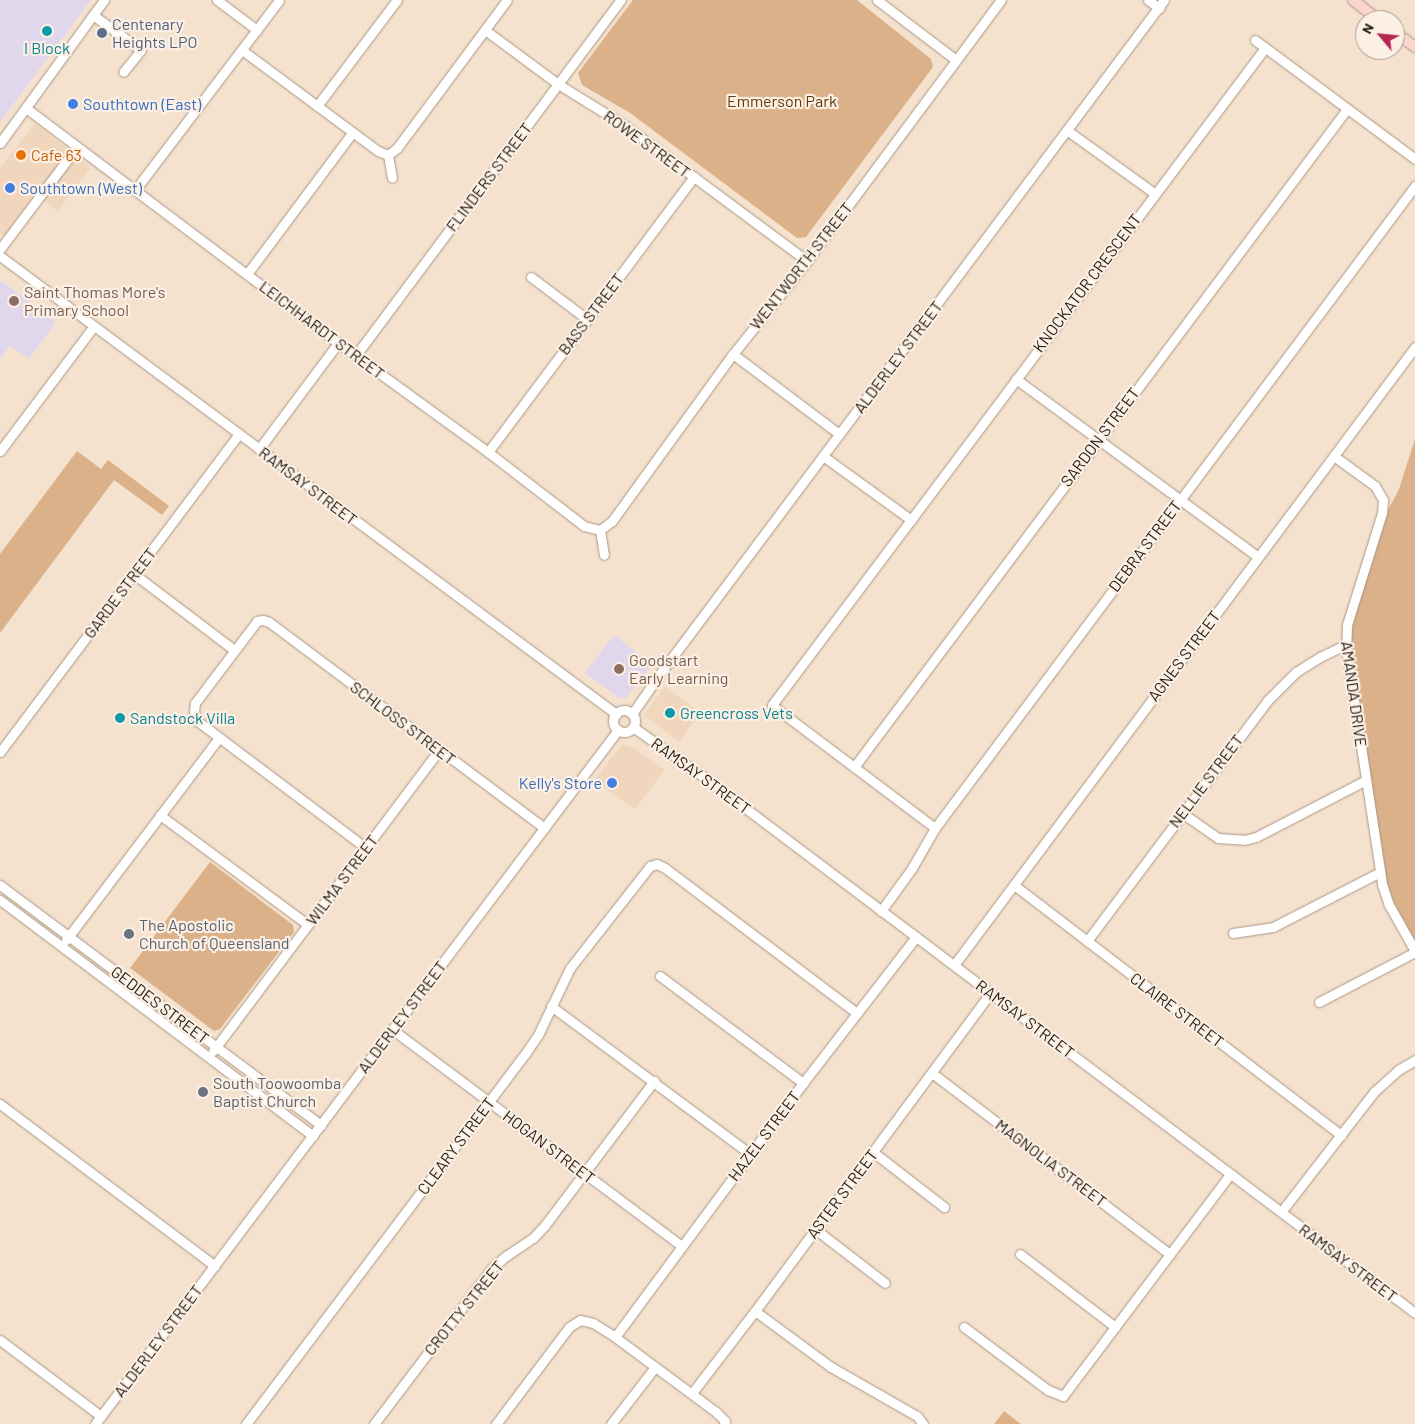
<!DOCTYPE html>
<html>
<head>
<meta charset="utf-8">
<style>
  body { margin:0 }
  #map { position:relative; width:1415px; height:1424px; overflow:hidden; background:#f5e2ce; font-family:Barlow,sans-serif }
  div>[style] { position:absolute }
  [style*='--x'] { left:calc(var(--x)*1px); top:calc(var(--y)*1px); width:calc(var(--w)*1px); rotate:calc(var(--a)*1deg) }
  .built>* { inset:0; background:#f0d6bd }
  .education>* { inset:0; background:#e0d7ec }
  .green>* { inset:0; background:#dab188 }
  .roads { filter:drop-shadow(0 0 1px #a99785) drop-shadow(0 0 1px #a99785) }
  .minor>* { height:9px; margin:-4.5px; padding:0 4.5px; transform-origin:4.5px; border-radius:4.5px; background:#fff }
  .minor>.ring { margin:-4.5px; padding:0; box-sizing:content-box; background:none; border:9px solid #fff; border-radius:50% }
  .major>* { height:10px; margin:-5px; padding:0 5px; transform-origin:5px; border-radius:5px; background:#fdd4cd }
  .dots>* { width:14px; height:14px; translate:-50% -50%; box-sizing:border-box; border:2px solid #fcf0e5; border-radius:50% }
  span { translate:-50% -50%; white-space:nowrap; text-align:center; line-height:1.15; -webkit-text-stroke:4.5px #fcf0e5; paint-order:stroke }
  .service-label { font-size:16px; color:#4e5e75 }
  .left { translate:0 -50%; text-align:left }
  .culture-label { font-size:16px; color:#0d838f }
  .park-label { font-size:16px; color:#613b07 }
  .shop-label { font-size:16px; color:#366cbe }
  .right { translate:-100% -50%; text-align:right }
  .street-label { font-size:16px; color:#231c15 }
  .food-label { font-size:16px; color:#c56008 }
  .education-label { font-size:16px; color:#785e54 }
  .worship-label { font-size:16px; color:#5b616d }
  .north { position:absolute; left:1355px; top:10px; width:50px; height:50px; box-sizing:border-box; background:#fcf0e5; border:1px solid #a59b92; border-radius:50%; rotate:298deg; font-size:14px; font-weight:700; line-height:20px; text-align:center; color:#231c15 }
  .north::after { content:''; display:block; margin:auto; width:18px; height:22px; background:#b62653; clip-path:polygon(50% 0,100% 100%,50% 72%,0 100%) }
</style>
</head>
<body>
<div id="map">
  <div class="built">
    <i style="clip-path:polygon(35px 123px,91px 168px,57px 211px,42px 199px,9px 240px,0 233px,0 168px)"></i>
    <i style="clip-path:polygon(665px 686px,700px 713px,679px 742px,644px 715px)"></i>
    <i style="clip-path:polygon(622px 744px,634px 748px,665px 770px,635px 809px,594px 780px)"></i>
  </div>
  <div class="education">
    <i style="clip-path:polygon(0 0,91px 0,0 122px)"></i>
    <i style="clip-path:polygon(0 280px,56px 322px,29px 359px,10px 346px,0 359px)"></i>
    <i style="clip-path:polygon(614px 635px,652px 664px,626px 698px,619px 698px,585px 673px)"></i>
  </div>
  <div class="green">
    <i style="clip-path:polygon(633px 0,857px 0,931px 59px,933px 67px,806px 237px,797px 238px,630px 113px,582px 85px,578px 73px)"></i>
    <i style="clip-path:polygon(1415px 439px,1415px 941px,1394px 903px,1387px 883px,1350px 648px,1354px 617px,1386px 514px,1399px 489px)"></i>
    <i style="clip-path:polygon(77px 451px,101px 469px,108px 460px,169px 506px,162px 515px,114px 480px,0 633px,0 554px)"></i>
    <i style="clip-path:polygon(210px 862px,293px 925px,294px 932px,220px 1029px,214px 1031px,130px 968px)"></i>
    <i style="clip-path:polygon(1004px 1411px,1021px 1424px,994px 1424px)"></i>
  </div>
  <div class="roads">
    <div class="minor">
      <i style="--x:217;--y:0;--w:50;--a:36.9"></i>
      <i style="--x:877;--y:0;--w:99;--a:37.2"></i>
      <i style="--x:1148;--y:0;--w:14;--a:36"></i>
      <i style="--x:93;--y:15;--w:59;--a:36.1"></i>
      <i style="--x:141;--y:50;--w:28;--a:129"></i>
      <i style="--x:485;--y:30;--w:91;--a:36.5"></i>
      <i style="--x:558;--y:84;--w:78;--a:31.8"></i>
      <i style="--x:624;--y:125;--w:228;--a:36.6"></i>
      <i style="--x:1255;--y:40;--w:199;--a:36.6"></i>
      <i style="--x:242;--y:50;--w:169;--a:36.6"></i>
      <i style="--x:378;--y:151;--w:11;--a:22"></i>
      <i style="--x:317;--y:106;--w:133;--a:-53"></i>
      <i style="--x:26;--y:108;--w:391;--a:37"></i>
      <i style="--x:338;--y:343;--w:185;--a:36"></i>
      <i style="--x:488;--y:452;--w:121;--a:37.6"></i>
      <i style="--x:584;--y:526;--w:16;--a:14"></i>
      <i style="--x:600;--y:530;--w:25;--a:81"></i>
      <i style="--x:1068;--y:131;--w:106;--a:35.8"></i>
      <i style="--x:0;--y:143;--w:177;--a:-54"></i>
      <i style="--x:388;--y:155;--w:11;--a:-38"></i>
      <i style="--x:397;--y:148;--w:184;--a:-53.4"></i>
      <i style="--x:388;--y:155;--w:23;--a:80"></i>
      <i style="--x:135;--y:190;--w:238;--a:-52.8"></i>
      <i style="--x:0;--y:249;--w:128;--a:-53"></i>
      <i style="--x:0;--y:256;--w:768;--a:36.63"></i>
      <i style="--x:247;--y:274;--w:176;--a:-53.3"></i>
      <i style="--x:531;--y:277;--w:70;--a:36.9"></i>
      <i style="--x:733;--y:354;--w:133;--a:37"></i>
      <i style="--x:356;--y:355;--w:443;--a:-53.3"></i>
      <i style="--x:1016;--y:379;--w:300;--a:36.3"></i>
      <i style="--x:259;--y:449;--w:132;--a:-53.3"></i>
      <i style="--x:0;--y:451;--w:156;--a:-53.1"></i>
      <i style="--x:488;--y:452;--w:344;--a:-53.2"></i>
      <i style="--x:823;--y:456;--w:109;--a:36"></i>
      <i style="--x:1334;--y:456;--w:51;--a:36.2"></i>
      <i style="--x:1375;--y:486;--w:16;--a:60"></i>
      <i style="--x:1383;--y:500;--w:13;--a:94"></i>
      <i style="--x:1382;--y:513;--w:117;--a:107.4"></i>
      <i style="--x:1347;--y:625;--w:23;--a:92"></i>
      <i style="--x:1346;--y:648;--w:239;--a:81.3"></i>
      <i style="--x:1382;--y:884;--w:22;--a:72"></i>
      <i style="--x:1389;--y:905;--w:53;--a:60.5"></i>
      <i style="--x:600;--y:530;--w:15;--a:-37"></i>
      <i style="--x:612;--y:521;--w:206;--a:-54.1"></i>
      <i style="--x:733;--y:354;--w:119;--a:-51.5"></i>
      <i style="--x:807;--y:261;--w:325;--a:-53.4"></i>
      <i style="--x:134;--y:574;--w:126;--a:37.2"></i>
      <i class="ring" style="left:613px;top:710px;width:13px;height:13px"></i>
      <i style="--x:632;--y:714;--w:47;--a:-55.3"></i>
      <i style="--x:659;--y:675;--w:843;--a:-53.2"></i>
      <i style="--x:633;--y:727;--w:92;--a:35.2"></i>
      <i style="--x:708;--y:780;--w:885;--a:37.01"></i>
      <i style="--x:0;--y:752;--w:398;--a:-53.1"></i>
      <i style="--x:854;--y:767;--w:822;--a:-53.16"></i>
      <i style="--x:1182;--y:813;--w:44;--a:34.8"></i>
      <i style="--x:1218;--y:838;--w:26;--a:4"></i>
      <i style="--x:1244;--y:840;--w:12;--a:-14"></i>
      <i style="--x:1256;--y:837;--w:124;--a:-27.4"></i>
      <i style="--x:160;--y:815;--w:184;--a:36.6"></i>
      <i style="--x:935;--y:828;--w:204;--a:-143"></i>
      <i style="--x:772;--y:705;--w:821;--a:-53.12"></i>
      <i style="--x:366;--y:848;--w:213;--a:-143"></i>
      <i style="--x:196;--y:720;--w:8;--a:-104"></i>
      <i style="--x:194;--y:712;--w:9;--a:-84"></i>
      <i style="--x:195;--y:703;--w:103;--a:-52.9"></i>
      <i style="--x:257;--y:621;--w:6;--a:-9"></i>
      <i style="--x:263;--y:620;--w:6;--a:18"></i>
      <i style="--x:269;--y:622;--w:344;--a:36.8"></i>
      <i style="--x:0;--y:885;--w:401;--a:36.8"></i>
      <i style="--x:1014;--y:885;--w:412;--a:37.4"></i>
      <i style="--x:0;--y:900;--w:392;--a:37"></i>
      <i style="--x:881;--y:911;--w:53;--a:-54.2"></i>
      <i style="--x:912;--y:868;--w:46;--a:-60.1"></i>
      <i style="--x:935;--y:828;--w:802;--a:-53.22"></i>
      <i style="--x:1233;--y:933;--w:40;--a:-8.5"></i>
      <i style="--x:1273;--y:927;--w:120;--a:-27.2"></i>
      <i style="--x:66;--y:940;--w:253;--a:-52.9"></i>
      <i style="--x:1087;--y:941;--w:300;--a:-53.1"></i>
      <i style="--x:1267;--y:701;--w:41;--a:-45"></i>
      <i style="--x:1296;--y:672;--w:28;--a:-32"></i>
      <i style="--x:1320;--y:657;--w:28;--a:-26"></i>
      <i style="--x:954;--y:965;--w:771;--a:-53.28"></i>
      <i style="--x:660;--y:976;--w:179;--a:36.8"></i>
      <i style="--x:1319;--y:1002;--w:108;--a:-27.5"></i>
      <i style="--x:551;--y:1006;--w:248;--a:36.6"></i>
      <i style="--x:393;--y:1030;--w:361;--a:36.8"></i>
      <i style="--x:213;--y:1051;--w:376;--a:-53.1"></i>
      <i style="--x:932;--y:1073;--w:299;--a:37.3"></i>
      <i style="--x:0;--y:1104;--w:269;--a:37"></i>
      <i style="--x:873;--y:1152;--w:90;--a:37.8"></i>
      <i style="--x:1281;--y:1212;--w:153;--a:-52.2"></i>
      <i style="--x:1375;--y:1091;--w:31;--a:-42"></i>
      <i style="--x:1398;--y:1070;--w:20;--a:-30"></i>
      <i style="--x:815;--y:1229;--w:88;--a:37.6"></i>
      <i style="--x:1020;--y:1254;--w:120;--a:37.5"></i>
      <i style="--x:755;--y:1311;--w:94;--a:36.4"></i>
      <i style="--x:831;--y:1367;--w:99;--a:29.7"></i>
      <i style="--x:917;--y:1416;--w:10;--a:53"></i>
      <i style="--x:964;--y:1327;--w:105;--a:36.9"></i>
      <i style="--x:1048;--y:1390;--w:16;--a:22"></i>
      <i style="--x:1063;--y:1396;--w:278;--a:-53"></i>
      <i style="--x:615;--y:1337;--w:316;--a:-53.5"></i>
      <i style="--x:803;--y:1083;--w:185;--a:-52.3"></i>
      <i style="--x:0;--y:1340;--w:126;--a:37"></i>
      <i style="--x:692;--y:1393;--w:103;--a:-52.5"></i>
      <i style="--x:755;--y:1311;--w:395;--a:-53.5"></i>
      <i style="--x:95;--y:1424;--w:869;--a:-53"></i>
      <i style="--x:246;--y:1424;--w:463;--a:-53"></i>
      <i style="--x:525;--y:1054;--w:23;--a:-56"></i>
      <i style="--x:538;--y:1035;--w:74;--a:-64.5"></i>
      <i style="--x:570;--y:968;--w:130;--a:-51.9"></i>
      <i style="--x:650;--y:866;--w:7;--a:-16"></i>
      <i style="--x:657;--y:864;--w:9;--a:27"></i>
      <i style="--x:665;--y:868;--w:241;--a:37.1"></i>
      <i style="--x:374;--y:1424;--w:196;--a:-52.9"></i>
      <i style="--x:492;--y:1268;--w:18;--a:-41"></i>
      <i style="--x:506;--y:1256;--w:32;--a:-34"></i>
      <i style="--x:533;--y:1238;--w:18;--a:-47"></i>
      <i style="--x:545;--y:1225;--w:181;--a:-52.9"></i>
      <i style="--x:496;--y:1424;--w:121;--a:-53"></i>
      <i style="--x:569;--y:1327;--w:13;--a:-32"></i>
      <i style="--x:580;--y:1320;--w:13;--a:13"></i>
      <i style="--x:593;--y:1323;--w:26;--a:32"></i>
      <i style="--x:615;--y:1337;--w:126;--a:36.6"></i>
      <i style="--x:716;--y:1412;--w:13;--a:45"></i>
      <i style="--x:725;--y:1421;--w:3;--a:108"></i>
      <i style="--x:611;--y:1424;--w:72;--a:-52.3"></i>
    </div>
    <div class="major">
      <i style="--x:1353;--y:0;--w:33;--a:38"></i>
      <i style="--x:1395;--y:32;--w:25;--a:37"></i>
    </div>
  </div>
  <div class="dots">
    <i style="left:47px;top:31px;background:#0f9aa8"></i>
    <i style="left:102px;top:33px;background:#5c6f8a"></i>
    <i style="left:73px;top:104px;background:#3f7fe0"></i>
    <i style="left:21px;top:155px;background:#e8710a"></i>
    <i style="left:10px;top:188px;background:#3f7fe0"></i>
    <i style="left:14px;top:301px;background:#8d6e63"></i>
    <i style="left:619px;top:669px;background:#8d6e63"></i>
    <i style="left:670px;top:713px;background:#0f9aa8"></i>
    <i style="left:120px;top:718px;background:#0f9aa8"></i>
    <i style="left:612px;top:783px;background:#3f7fe0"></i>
    <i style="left:129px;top:934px;background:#6b7280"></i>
    <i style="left:203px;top:1092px;background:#6b7280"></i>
  </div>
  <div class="service-label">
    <span class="left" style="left:112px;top:33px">Centenary<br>Heights LPO</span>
  </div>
  <div class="culture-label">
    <span style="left:47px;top:48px">I Block</span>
    <span class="left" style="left:680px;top:713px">Greencross Vets</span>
    <span class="left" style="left:130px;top:718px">Sandstock Villa</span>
  </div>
  <div class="park-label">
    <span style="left:782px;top:101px">Emmerson Park</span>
  </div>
  <div class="shop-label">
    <span class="left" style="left:83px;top:104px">Southtown (East)</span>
    <span class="left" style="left:20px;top:188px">Southtown (West)</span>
    <span class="right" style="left:602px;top:783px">Kelly's Store</span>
  </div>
  <div class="street-label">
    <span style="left:647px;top:144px;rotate:36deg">ROWE STREET</span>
    <span style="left:489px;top:177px;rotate:-53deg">FLINDERS STREET</span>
    <span style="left:801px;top:266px;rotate:-52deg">WENTWORTH STREET</span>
    <span style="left:1087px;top:283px;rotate:-53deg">KNOCKATOR CRESCENT</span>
    <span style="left:591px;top:314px;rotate:-53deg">BASS STREET</span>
    <span style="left:322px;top:330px;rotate:37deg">LEICHHARDT STREET</span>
    <span style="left:898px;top:357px;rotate:-53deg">ALDERLEY STREET</span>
    <span style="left:1100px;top:437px;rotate:-53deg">SARDON STREET</span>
    <span style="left:308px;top:486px;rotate:37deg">RAMSAY STREET</span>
    <span style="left:1145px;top:546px;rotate:-53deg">DEBRA STREET</span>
    <span style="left:120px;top:593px;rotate:-53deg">GARDE STREET</span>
    <span style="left:1184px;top:656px;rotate:-53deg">AGNES STREET</span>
    <span style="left:1354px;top:694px;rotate:82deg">AMANDA DRIVE</span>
    <span style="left:403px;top:723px;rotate:37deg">SCHLOSS STREET</span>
    <span style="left:701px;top:776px;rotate:36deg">RAMSAY STREET</span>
    <span style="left:1206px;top:781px;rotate:-53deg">NELLIE STREET</span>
    <span style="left:342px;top:880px;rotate:-53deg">WILMA STREET</span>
    <span style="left:160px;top:1005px;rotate:37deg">GEDDES STREET</span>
    <span style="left:1177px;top:1010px;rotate:37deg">CLAIRE STREET</span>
    <span style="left:402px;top:1017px;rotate:-53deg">ALDERLEY STREET</span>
    <span style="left:1025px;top:1019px;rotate:37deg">RAMSAY STREET</span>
    <span style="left:764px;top:1136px;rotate:-53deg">HAZEL STREET</span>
    <span style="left:456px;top:1146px;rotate:-53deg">CLEARY STREET</span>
    <span style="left:549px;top:1147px;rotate:37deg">HOGAN STREET</span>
    <span style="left:1051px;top:1163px;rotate:37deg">MAGNOLIA STREET</span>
    <span style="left:842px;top:1194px;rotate:-53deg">ASTER STREET</span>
    <span style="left:1348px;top:1263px;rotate:37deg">RAMSAY STREET</span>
    <span style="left:464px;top:1308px;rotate:-51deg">CROTTY STREET</span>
    <span style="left:158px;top:1341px;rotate:-53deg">ALDERLEY STREET</span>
  </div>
  <div class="food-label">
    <span class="left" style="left:31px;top:155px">Cafe 63</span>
  </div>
  <div class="education-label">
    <span class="left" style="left:24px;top:301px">Saint Thomas More's<br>Primary School</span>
    <span class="left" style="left:629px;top:669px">Goodstart<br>Early Learning</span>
  </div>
  <div class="worship-label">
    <span class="left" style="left:139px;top:934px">The Apostolic<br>Church of Queensland</span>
    <span class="left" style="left:213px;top:1092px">South Toowoomba<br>Baptist Church</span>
  </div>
  <div class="north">N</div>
</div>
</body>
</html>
